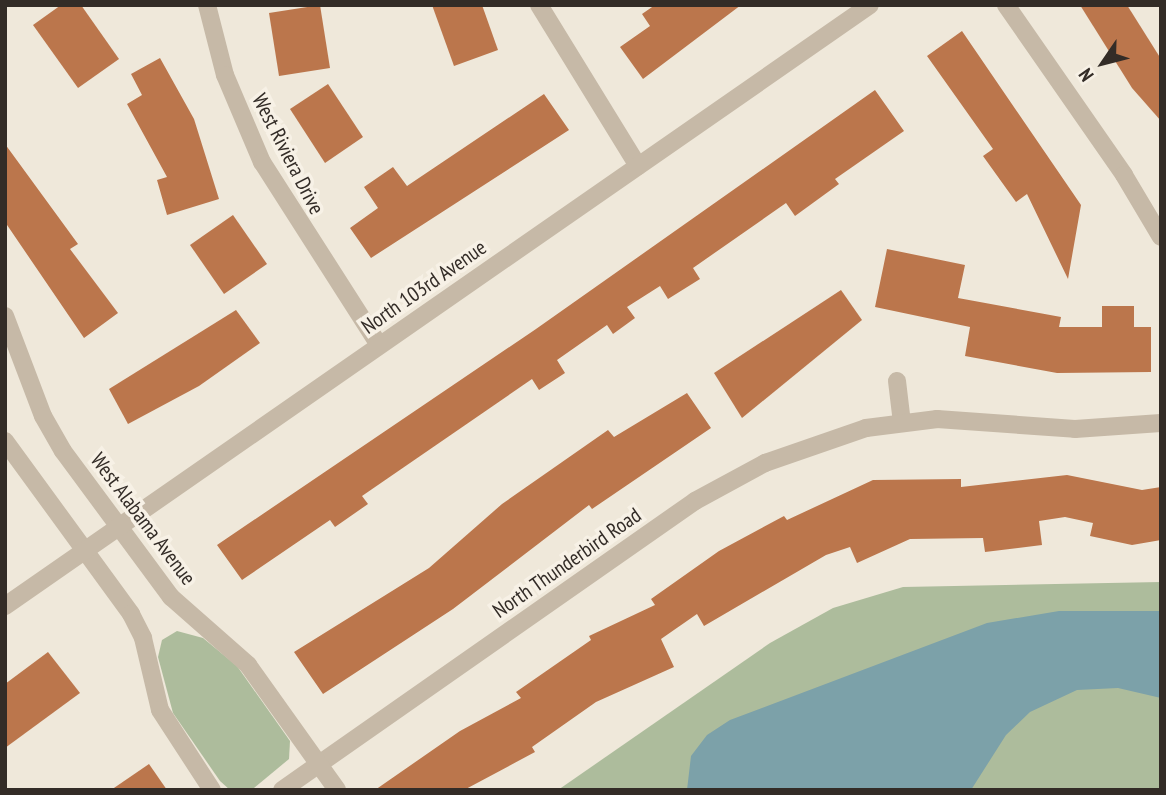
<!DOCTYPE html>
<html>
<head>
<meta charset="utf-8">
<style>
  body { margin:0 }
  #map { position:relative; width:1166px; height:795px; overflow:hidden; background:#efe8da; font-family:"PT Sans Narrow",sans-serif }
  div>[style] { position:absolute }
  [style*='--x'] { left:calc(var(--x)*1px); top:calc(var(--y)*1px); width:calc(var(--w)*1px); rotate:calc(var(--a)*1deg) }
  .green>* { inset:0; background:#adbc9c }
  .water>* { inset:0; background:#7ca1a9 }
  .building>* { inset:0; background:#bb764c }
  .minor>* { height:18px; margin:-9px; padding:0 9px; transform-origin:9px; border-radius:9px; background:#c6b9a7 }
  .tertiary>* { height:18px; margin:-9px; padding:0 9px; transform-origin:9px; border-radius:9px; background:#c6b9a7 }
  span { translate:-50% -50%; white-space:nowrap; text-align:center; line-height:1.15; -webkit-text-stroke:7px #f7f1e6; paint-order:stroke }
  .street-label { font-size:21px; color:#332c27 }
  .frame { position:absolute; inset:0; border:7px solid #332c27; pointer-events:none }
  .north { position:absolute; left:1068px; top:28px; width:70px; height:70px; -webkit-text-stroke:5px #f7f1e6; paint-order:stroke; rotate:235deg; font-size:19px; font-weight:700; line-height:28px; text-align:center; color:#332c27 }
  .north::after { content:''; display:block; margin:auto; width:24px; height:32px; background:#332c27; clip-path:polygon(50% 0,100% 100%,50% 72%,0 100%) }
</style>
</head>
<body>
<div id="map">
  <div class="green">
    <i style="clip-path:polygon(1161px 582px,1161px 790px,558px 790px,770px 643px,833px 608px,903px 587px)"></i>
    <i style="clip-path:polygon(177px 631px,203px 638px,237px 666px,290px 741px,289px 759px,254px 788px,230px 790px,220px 781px,173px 713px,158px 657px,162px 640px)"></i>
  </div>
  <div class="water">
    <i style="clip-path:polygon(1059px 611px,1161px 611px,1161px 698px,1118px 688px,1077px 690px,1030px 712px,1006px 735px,971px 790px,687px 790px,691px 756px,707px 735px,730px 720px,987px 623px)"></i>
  </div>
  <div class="building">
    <i style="clip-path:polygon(61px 5px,81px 5px,119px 59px,78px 88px,33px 25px)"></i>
    <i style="clip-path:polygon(320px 5px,330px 68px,279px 76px,269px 13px)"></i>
    <i style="clip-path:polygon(432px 5px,482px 5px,498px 50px,454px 66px)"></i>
    <i style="clip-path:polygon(655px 5px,741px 5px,643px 79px,620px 47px,650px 26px,642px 14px)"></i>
    <i style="clip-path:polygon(1080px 5px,1127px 5px,1161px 59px,1161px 121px,1132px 88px)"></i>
    <i style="clip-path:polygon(962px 31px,1081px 205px,1068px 279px,1027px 194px,1016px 202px,983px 156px,993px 149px,927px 56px)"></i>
    <i style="clip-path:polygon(160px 58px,194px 119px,219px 199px,167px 215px,157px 180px,167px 177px,127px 104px,142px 95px,131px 74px)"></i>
    <i style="clip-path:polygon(328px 84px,363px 137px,325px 163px,290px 109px)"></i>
    <i style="clip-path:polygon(875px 90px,904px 131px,835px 179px,839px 184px,795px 216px,786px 203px,693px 268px,700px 279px,668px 299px,660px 286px,627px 307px,635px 318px,613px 334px,607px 325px,557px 360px,565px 373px,539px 390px,532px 379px,362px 496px,368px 504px,335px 527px,330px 520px,242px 580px,217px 545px,536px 329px)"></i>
    <i style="clip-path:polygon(544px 94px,569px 130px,371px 258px,350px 228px,378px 208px,364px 187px,393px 167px,407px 186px)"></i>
    <i style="clip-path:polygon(5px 144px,78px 244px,70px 249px,118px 313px,84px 338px,5px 222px)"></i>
    <i style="clip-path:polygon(233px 215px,267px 264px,224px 294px,190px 245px)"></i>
    <i style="clip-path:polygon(887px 249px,965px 265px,958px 298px,1061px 317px,1059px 327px,1102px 327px,1102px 306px,1134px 306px,1134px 327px,1151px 327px,1151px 372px,1057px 373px,965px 356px,970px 327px,875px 307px)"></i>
    <i style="clip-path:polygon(841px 290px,862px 320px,742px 418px,714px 373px)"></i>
    <i style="clip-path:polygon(236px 310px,260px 343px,199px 386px,128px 424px,109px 389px)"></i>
    <i style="clip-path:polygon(687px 393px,711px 428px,592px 509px,589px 505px,453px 609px,323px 694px,294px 652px,429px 568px,502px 504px,608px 430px,614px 437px)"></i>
    <i style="clip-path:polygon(1067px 475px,1142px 490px,1161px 487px,1161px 540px,1132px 545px,1090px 536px,1093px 523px,1065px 517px,1039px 521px,1042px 545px,985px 552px,983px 538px,910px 539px,857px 563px,850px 547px,826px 555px,704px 626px,697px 614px,661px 639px,674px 667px,596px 702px,532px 747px,535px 752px,464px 790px,375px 790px,460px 731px,521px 698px,516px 692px,591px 640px,589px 636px,655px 605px,651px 599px,719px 551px,784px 516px,787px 520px,873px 480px,961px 479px,961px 487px)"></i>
    <i style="clip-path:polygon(48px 652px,80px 693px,5px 748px,5px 684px)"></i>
    <i style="clip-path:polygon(149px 764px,167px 790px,111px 790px)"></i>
  </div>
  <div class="minor">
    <i style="--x:207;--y:5;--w:72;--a:75.6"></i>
    <i style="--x:225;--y:75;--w:95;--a:67"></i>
    <i style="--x:262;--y:162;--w:217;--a:57.4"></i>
    <i style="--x:539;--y:5;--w:189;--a:58.4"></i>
    <i style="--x:1006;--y:5;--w:207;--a:55.2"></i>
    <i style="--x:1124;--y:175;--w:72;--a:59.2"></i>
    <i style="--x:897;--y:381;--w:42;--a:83.2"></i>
    <i style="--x:282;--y:790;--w:504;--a:-34.98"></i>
    <i style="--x:695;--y:501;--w:80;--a:-28.5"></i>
    <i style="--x:765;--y:463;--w:107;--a:-19.1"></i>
    <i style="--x:866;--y:428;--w:72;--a:-7.2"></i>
    <i style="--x:937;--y:419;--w:138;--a:4.1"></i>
    <i style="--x:1075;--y:429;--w:86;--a:-4"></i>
  </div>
  <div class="tertiary">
    <i style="--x:5;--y:316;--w:107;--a:69.2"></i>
    <i style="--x:43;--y:416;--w:40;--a:60.3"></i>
    <i style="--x:63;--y:451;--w:182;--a:53.5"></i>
    <i style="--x:171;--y:597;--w:103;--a:41.4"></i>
    <i style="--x:248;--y:665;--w:153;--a:54.5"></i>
    <i style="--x:5;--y:441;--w:214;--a:53.9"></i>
    <i style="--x:131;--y:614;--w:27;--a:63"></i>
    <i style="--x:143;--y:638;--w:74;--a:76.7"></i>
    <i style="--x:160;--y:710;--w:95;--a:57"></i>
    <i style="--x:5;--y:606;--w:1053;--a:-34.79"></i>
  </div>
  <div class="street-label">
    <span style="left:288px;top:154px;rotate:63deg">West Riviera Drive</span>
    <span style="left:424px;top:287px;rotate:-35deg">North 103rd Avenue</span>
    <span style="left:143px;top:519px;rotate:53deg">West Alabama Avenue</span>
    <span style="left:567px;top:563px;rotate:-35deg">North Thunderbird Road</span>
  </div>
  <div class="frame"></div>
  <div class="north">N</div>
</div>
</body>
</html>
